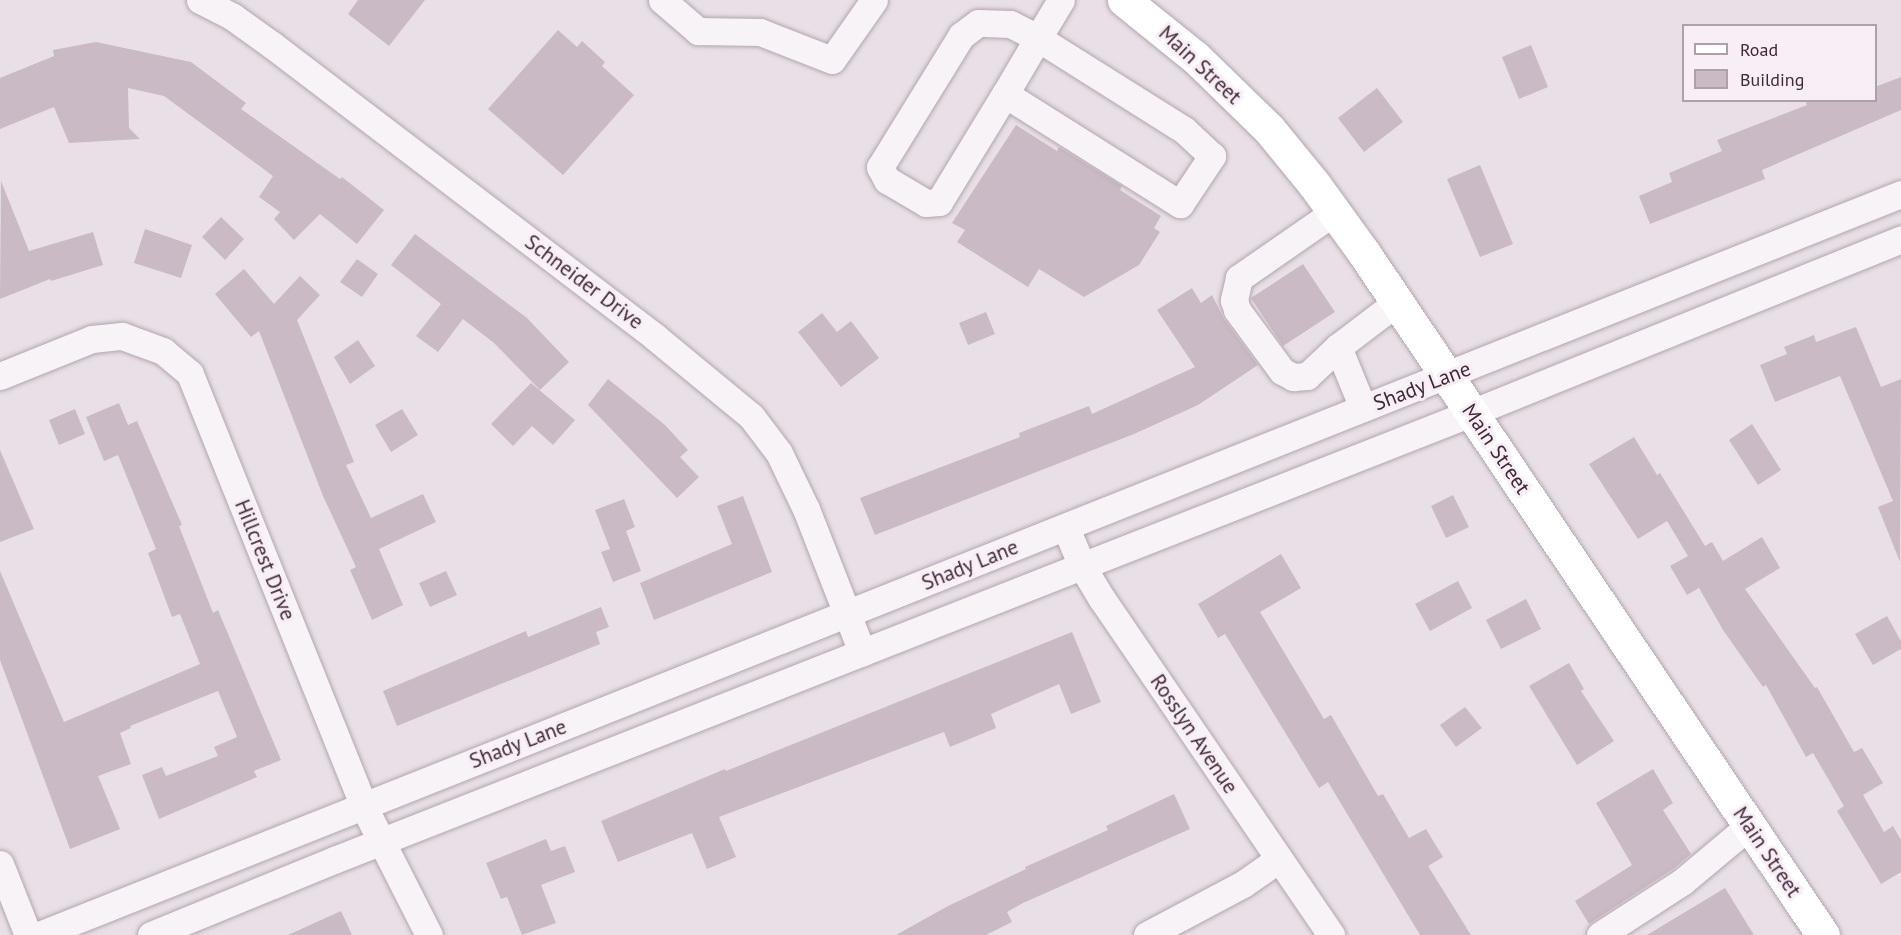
<!DOCTYPE html>
<html>
<head>
<meta charset="utf-8">
<style>
  body { margin:0 }
  #map { position:relative; width:1901px; height:935px; overflow:hidden; background:#e9e0e7; font-family:"PT Sans",sans-serif }
  div>[style] { position:absolute }
  [style*='--x'] { left:calc(var(--x)*1px); top:calc(var(--y)*1px); width:calc(var(--w)*1px); rotate:calc(var(--a)*1deg) }
  .building>* { inset:0; background:#c9bac5 }
  .roads { filter:drop-shadow(0 0 2px #b3a5af) drop-shadow(0 0 2px #b3a5af) }
  .minor>* { height:27px; margin:-13.5px; padding:0 13.5px; transform-origin:13.5px; border-radius:13.5px; background:#f7f3f6 }
  .major>* { height:33px; margin:-16.5px; padding:0 16.5px; transform-origin:16.5px; border-radius:16.5px; background:#fff }
  span { translate:-50% -50%; white-space:nowrap; text-align:center; line-height:1.15; -webkit-text-stroke:6px #f7eff5; paint-order:stroke }
  .street-label { font-size:21px; color:#412839 }
  .legend { position:absolute; left:1682px; top:24px; width:195px; height:78px; box-sizing:border-box; background:#f7eff5; border:2px solid #ae9faa; margin:0; padding:8px 10px; list-style:none; font-size:18px; color:#412839 }
  .legend li { display:flex; align-items:center; gap:12px; height:30px }
  .legend b { width:30px; border:2px solid #ae9faa }
</style>
</head>
<body>
<div id="map">
  <div class="building">
    <i style="clip-path:polygon(358px 0,425px 0,389px 46px,348px 14px)"></i>
    <i style="clip-path:polygon(558px 30px,577px 47px,582px 41px,605px 62px,602px 66px,634px 95px,563px 175px,488px 109px)"></i>
    <i style="clip-path:polygon(96px 42px,191px 62px,246px 103px,241px 109px,340px 179px,342px 177px,384px 210px,357px 244px,320px 214px,294px 240px,274px 219px,280px 212px,259px 197px,273px 176px,164px 96px,128px 88px,129px 128px,140px 139px,69px 143px,54px 107px,0 129px,0 78px,54px 56px,53px 50px)"></i>
    <i style="clip-path:polygon(1531px 45px,1548px 87px,1519px 99px,1502px 57px)"></i>
    <i style="clip-path:polygon(1901px 77px,1901px 110px,1762px 170px,1765px 179px,1650px 224px,1639px 196px,1672px 182px,1669px 173px,1722px 151px,1717px 140px,1807px 105px,1805px 100px,1875px 100px,1875px 87px)"></i>
    <i style="clip-path:polygon(1377px 88px,1403px 122px,1364px 152px,1338px 118px)"></i>
    <i style="clip-path:polygon(1016px 125px,1057px 151px,1059px 147px,1122px 186px,1120px 190px,1161px 216px,1154px 228px,1160px 232px,1139px 265px,1084px 297px,1039px 269px,1028px 287px,957px 242px,965px 230px,952px 223px)"></i>
    <i style="clip-path:polygon(1480px 165px,1513px 244px,1480px 257px,1447px 179px)"></i>
    <i style="clip-path:polygon(1px 181px,29px 251px,93px 232px,103px 265px,51px 281px,50px 279px,0 299px)"></i>
    <i style="clip-path:polygon(221px 217px,244px 239px,225px 260px,202px 237px)"></i>
    <i style="clip-path:polygon(145px 229px,192px 245px,181px 278px,134px 263px)"></i>
    <i style="clip-path:polygon(415px 234px,527px 318px,569px 362px,540px 390px,494px 343px,463px 319px,438px 352px,416px 336px,441px 304px,391px 265px)"></i>
    <i style="clip-path:polygon(357px 259px,378px 274px,362px 297px,340px 282px)"></i>
    <i style="clip-path:polygon(1303px 264px,1335px 312px,1283px 346px,1251px 298px)"></i>
    <i style="clip-path:polygon(244px 269px,274px 304px,300px 276px,320px 295px,297px 320px,354px 462px,346px 465px,371px 518px,423px 494px,436px 522px,379px 549px,403px 605px,372px 620px,350px 570px,356px 567px,323px 496px,259px 331px,251px 337px,215px 294px)"></i>
    <i style="clip-path:polygon(1192px 288px,1201px 303px,1212px 295px,1224px 319px,1258px 365px,1198px 405px,1134px 434px,875px 535px,860px 498px,1020px 437px,1019px 433px,1089px 406px,1092px 414px,1195px 367px,1157px 310px)"></i>
    <i style="clip-path:polygon(986px 312px,995px 334px,968px 345px,959px 323px)"></i>
    <i style="clip-path:polygon(822px 313px,837px 332px,851px 321px,879px 358px,841px 387px,798px 332px)"></i>
    <i style="clip-path:polygon(1856px 327px,1881px 387px,1901px 379px,1900px 562px,1878px 507px,1893px 501px,1840px 376px,1775px 402px,1760px 365px,1787px 354px,1784px 347px,1814px 335px,1816px 342px)"></i>
    <i style="clip-path:polygon(358px 340px,375px 366px,350px 384px,334px 357px)"></i>
    <i style="clip-path:polygon(608px 379px,665px 425px,688px 450px,680px 457px,699px 477px,677px 498px,588px 405px)"></i>
    <i style="clip-path:polygon(531px 383px,575px 420px,553px 445px,532px 426px,513px 446px,491px 424px)"></i>
    <i style="clip-path:polygon(119px 403px,128px 425px,137px 421px,182px 525px,179px 526px,213px 613px,218px 610px,281px 760px,254px 771px,257px 777px,159px 819px,142px 775px,162px 767px,166px 776px,218px 756px,214px 747px,237px 737px,218px 691px,130px 726px,131px 728px,120px 733px,131px 764px,98px 776px,120px 829px,70px 849px,0 660px,0 571px,64px 722px,200px 664px,180px 614px,172px 617px,148px 553px,156px 549px,118px 455px,104px 461px,86px 417px)"></i>
    <i style="clip-path:polygon(75px 409px,85px 434px,59px 445px,49px 420px)"></i>
    <i style="clip-path:polygon(402px 409px,418px 435px,391px 452px,375px 425px)"></i>
    <i style="clip-path:polygon(1752px 424px,1781px 470px,1758px 485px,1729px 440px)"></i>
    <i style="clip-path:polygon(1634px 437px,1657px 475px,1660px 473px,1705px 546px,1712px 542px,1723px 561px,1762px 537px,1780px 568px,1745px 589px,1815px 688px,1817px 687px,1854px 752px,1862px 748px,1883px 783px,1863px 795px,1884px 832px,1893px 826px,1901px 840px,1901px 872px,1881px 884px,1837px 811px,1844px 806px,1813px 753px,1806px 757px,1766px 685px,1763px 687px,1723px 630px,1699px 588px,1687px 595px,1670px 566px,1688px 556px,1667px 521px,1638px 539px,1589px 464px)"></i>
    <i style="clip-path:polygon(0 450px,34px 529px,0 542px)"></i>
    <i style="clip-path:polygon(1453px 495px,1469px 527px,1446px 538px,1431px 506px)"></i>
    <i style="clip-path:polygon(743px 496px,772px 572px,654px 620px,640px 583px,732px 544px,717px 506px)"></i>
    <i style="clip-path:polygon(624px 499px,635px 527px,626px 531px,641px 571px,613px 582px,601px 552px,610px 549px,595px 510px)"></i>
    <i style="clip-path:polygon(1281px 554px,1301px 588px,1260px 612px,1324px 719px,1331px 715px,1378px 796px,1383px 794px,1409px 838px,1426px 829px,1443px 857px,1428px 866px,1471px 935px,1420px 935px,1328px 782px,1319px 788px,1225px 634px,1218px 638px,1198px 604px)"></i>
    <i style="clip-path:polygon(446px 571px,457px 595px,430px 607px,419px 583px)"></i>
    <i style="clip-path:polygon(1458px 581px,1472px 608px,1430px 631px,1415px 604px)"></i>
    <i style="clip-path:polygon(1526px 599px,1541px 629px,1501px 649px,1486px 620px)"></i>
    <i style="clip-path:polygon(601px 607px,609px 627px,596px 632px,600px 644px,397px 726px,383px 691px,526px 631px,528px 637px)"></i>
    <i style="clip-path:polygon(1887px 616px,1901px 641px,1901px 649px,1873px 665px,1855px 634px)"></i>
    <i style="clip-path:polygon(1072px 632px,1101px 702px,1071px 714px,1059px 684px,991px 714px,996px 728px,950px 747px,944px 732px,719px 817px,736px 857px,707px 869px,692px 833px,618px 862px,601px 821px,725px 769px,726px 771px)"></i>
    <i style="clip-path:polygon(1569px 663px,1584px 689px,1581px 691px,1614px 741px,1577px 765px,1529px 686px)"></i>
    <i style="clip-path:polygon(1465px 707px,1482px 728px,1456px 747px,1440px 725px)"></i>
    <i style="clip-path:polygon(1653px 769px,1673px 803px,1663px 810px,1691px 854px,1673px 869px,1589px 924px,1575px 901px,1632px 865px,1596px 803px)"></i>
    <i style="clip-path:polygon(1174px 794px,1190px 829px,1023px 903px,1007px 912px,1012px 922px,986px 935px,896px 935px,948px 906px,1026px 869px,1025px 867px,1108px 830px,1106px 826px)"></i>
    <i style="clip-path:polygon(546px 839px,551px 851px,565px 846px,575px 872px,541px 885px,556px 923px,522px 935px,507px 897px,501px 899px,486px 863px)"></i>
    <i style="clip-path:polygon(1725px 888px,1754px 935px,1647px 935px)"></i>
    <i style="clip-path:polygon(341px 911px,352px 935px,288px 935px)"></i>
  </div>
  <div class="roads">
    <div class="minor">
      <i style="--x:200;--y:0;--w:37;--a:27"></i>
      <i style="--x:233;--y:17;--w:48;--a:35.7"></i>
      <i style="--x:272;--y:45;--w:482;--a:37.3"></i>
      <i style="--x:655;--y:337;--w:124;--a:39.5"></i>
      <i style="--x:751;--y:416;--w:46;--a:52.9"></i>
      <i style="--x:779;--y:453;--w:62;--a:64.3"></i>
      <i style="--x:806;--y:509;--w:154;--a:68.6"></i>
      <i style="--x:662;--y:0;--w:48;--a:40.7"></i>
      <i style="--x:698;--y:31;--w:62;--a:0.9"></i>
      <i style="--x:760;--y:32;--w:77;--a:21.3"></i>
      <i style="--x:832;--y:60;--w:73;--a:-55"></i>
      <i style="--x:1005;--y:94;--w:207;--a:32.2"></i>
      <i style="--x:1180;--y:204;--w:58;--a:-56.3"></i>
      <i style="--x:1212;--y:156;--w:38;--a:-137"></i>
      <i style="--x:1184;--y:130;--w:173;--a:-147.8"></i>
      <i style="--x:1038;--y:38;--w:31;--a:-153"></i>
      <i style="--x:1010;--y:24;--w:32;--a:-178"></i>
      <i style="--x:978;--y:23;--w:21;--a:143"></i>
      <i style="--x:961;--y:36;--w:154;--a:121.7"></i>
      <i style="--x:880;--y:167;--w:15;--a:62"></i>
      <i style="--x:887;--y:180;--w:45;--a:30.5"></i>
      <i style="--x:926;--y:203;--w:13;--a:-4"></i>
      <i style="--x:939;--y:202;--w:127;--a:-58.6"></i>
      <i style="--x:1005;--y:94;--w:65;--a:-59.5"></i>
      <i style="--x:1038;--y:38;--w:44;--a:-58.8"></i>
      <i style="--x:1334;--y:212;--w:116;--a:145.2"></i>
      <i style="--x:1239;--y:278;--w:23;--a:103"></i>
      <i style="--x:1234;--y:300;--w:10;--a:73"></i>
      <i style="--x:1237;--y:310;--w:76;--a:53.6"></i>
      <i style="--x:1282;--y:371;--w:13;--a:29"></i>
      <i style="--x:1293;--y:377;--w:14;--a:-4"></i>
      <i style="--x:1307;--y:376;--w:42;--a:-43.1"></i>
      <i style="--x:0;--y:376;--w:99;--a:-21.9"></i>
      <i style="--x:92;--y:339;--w:30;--a:-6"></i>
      <i style="--x:122;--y:336;--w:44;--a:20.1"></i>
      <i style="--x:163;--y:351;--w:35;--a:40"></i>
      <i style="--x:190;--y:374;--w:464;--a:68.1"></i>
      <i style="--x:363;--y:805;--w:146;--a:63.1"></i>
      <i style="--x:1363;--y:408;--w:66;--a:-112.3"></i>
      <i style="--x:1338;--y:347;--w:74;--a:-37.3"></i>
      <i style="--x:1066;--y:528;--w:41;--a:67.2"></i>
      <i style="--x:1082;--y:566;--w:39;--a:59"></i>
      <i style="--x:1102;--y:599;--w:407;--a:55.7"></i>
      <i style="--x:0;--y:864;--w:76;--a:68.5"></i>
      <i style="--x:39;--y:935;--w:2004;--a:-21.7"></i>
      <i style="--x:151;--y:935;--w:198;--a:-22.3"></i>
      <i style="--x:334;--y:860;--w:1222;--a:-21.46"></i>
      <i style="--x:1471;--y:413;--w:464;--a:-22"></i>
      <i style="--x:1147;--y:935;--w:109;--a:-28"></i>
      <i style="--x:1243;--y:884;--w:44;--a:-34.8"></i>
      <i style="--x:1600;--y:935;--w:98;--a:-32.9"></i>
      <i style="--x:1682;--y:882;--w:89;--a:-40"></i>
    </div>
    <div class="major">
      <i style="--x:1124;--y:0;--w:91;--a:38.8"></i>
      <i style="--x:1195;--y:57;--w:103;--a:44.2"></i>
      <i style="--x:1269;--y:129;--w:71;--a:50.7"></i>
      <i style="--x:1314;--y:184;--w:85;--a:54.1"></i>
      <i style="--x:1364;--y:253;--w:822;--a:56.06"></i>
    </div>
  </div>
  <div class="street-label">
    <span style="left:1200px;top:65px;rotate:43deg">Main Street</span>
    <span style="left:584px;top:282px;rotate:37deg">Schneider Drive</span>
    <span style="left:1422px;top:386px;rotate:-21deg">Shady Lane</span>
    <span style="left:1496px;top:449px;rotate:56deg">Main Street</span>
    <span style="left:265px;top:560px;rotate:68deg">Hillcrest Drive</span>
    <span style="left:970px;top:565px;rotate:-22deg">Shady Lane</span>
    <span style="left:1194px;top:734px;rotate:56deg">Rosslyn Avenue</span>
    <span style="left:518px;top:744px;rotate:-21deg">Shady Lane</span>
    <span style="left:1767px;top:852px;rotate:56deg">Main Street</span>
  </div>
  <ul class="legend">
  <li><b style="height:8px;background:#fff"></b>Road</li>
  <li><b style="height:16px;background:#c9bac5"></b>Building</li>
  </ul>
</div>
</body>
</html>
